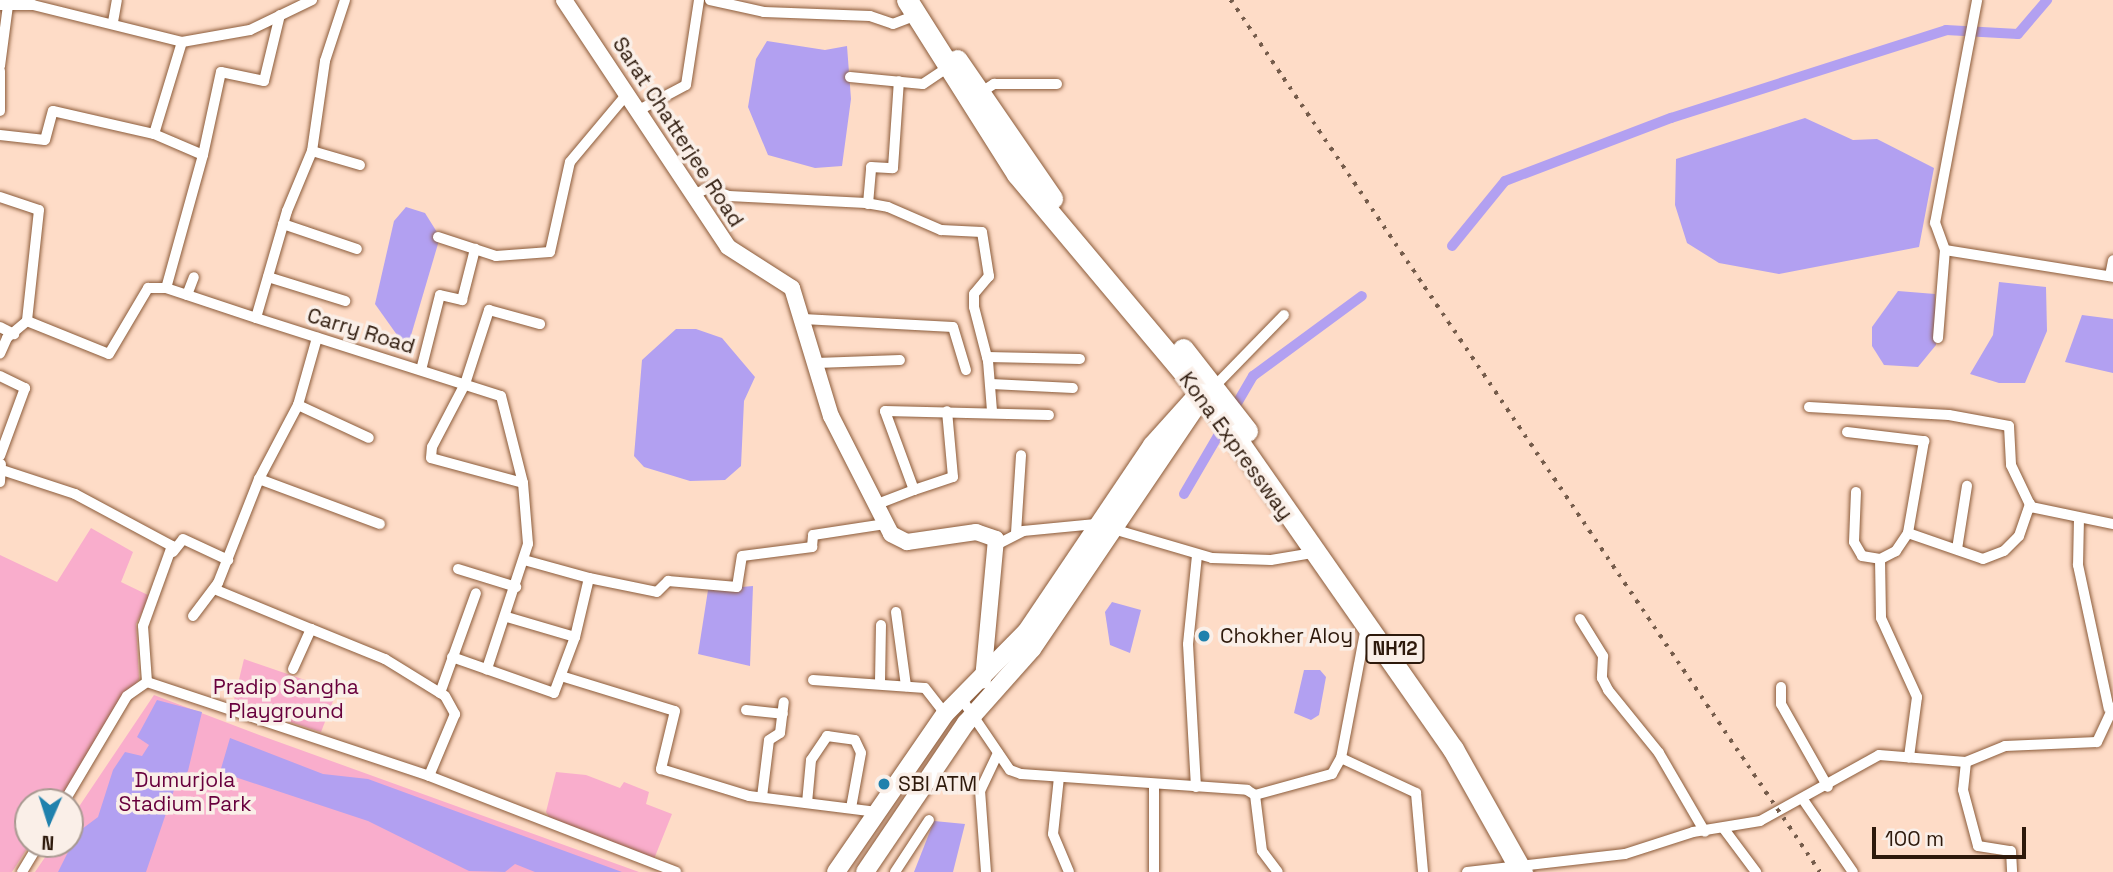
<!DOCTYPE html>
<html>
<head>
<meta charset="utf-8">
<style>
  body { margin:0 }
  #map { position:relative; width:2113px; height:872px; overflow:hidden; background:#fedcc7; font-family:"Space Grotesk",sans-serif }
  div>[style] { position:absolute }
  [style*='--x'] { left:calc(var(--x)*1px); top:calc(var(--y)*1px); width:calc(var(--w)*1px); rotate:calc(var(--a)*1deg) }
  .green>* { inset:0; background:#f9adcc }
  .water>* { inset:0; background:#b2a0f1 }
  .canal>* { height:10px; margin:-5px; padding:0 5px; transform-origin:5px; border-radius:5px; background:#b2a0f1 }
  .roads { filter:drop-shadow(0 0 2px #8b5b3a) drop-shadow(0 0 2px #8b5b3a) }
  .street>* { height:10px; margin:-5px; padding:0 5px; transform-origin:5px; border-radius:5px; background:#fff }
  .secondary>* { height:16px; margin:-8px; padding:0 8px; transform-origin:8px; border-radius:8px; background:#fff }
  .primary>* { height:18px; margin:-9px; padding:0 9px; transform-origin:9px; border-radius:9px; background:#fff }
  .highway>* { height:21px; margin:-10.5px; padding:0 10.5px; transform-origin:10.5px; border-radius:10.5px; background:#fff }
  .rail>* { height:3.5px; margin-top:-1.75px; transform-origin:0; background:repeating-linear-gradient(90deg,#755c4b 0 3.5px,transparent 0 10.5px) }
  .dots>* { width:19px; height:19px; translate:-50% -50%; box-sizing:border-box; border:4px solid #faefe8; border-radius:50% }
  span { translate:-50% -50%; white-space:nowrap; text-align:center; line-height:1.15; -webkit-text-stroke:7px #faefe8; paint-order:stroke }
  .shield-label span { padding:2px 5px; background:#faefe8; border:2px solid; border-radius:5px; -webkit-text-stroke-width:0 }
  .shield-label { font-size:19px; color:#2d190b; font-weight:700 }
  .street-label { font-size:21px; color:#2d190b }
  .poi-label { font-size:21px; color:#2d190b }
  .left { translate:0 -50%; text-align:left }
  .park-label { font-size:21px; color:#68013d }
  .north { position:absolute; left:14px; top:788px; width:70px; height:70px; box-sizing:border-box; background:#faefe8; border:2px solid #a89990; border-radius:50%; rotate:183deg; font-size:19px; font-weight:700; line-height:28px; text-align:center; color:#2d190b }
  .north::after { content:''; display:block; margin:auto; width:24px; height:32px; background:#2081ad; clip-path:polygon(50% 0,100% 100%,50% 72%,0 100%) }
  .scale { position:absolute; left:1872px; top:827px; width:154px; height:32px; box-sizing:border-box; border:4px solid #2d190b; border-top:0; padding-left:9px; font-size:21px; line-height:24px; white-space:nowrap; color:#2d190b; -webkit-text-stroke:5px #faefe8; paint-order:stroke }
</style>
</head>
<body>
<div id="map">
  <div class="green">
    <i style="clip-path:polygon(91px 528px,133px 552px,121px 582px,150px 596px,136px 624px,139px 679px,58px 802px,28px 802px,30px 844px,12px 872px,0 872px,0 555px,57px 582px)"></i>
    <i style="clip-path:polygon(244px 659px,337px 691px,321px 732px,233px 704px)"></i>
    <i style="clip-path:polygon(154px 695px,262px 736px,639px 872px,35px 872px,54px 844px,70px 844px,70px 820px)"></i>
    <i style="clip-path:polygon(556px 772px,586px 775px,620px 788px,624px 782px,649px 792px,646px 804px,672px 814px,654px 859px,551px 820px,546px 812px)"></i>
  </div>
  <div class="water">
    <i style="clip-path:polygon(767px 41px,825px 50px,847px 46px,851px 99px,842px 166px,815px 168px,768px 155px,748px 107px,756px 59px)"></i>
    <i style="clip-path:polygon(1805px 118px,1853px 140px,1877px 139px,1934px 168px,1919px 247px,1779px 274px,1719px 263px,1687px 243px,1675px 205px,1676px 159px)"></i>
    <i style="clip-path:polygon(406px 207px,425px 213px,440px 237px,407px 349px,375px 304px,394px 221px)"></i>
    <i style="clip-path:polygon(1999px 282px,2046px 287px,2047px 331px,2025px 383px,1999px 383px,1970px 374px,1993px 335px)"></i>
    <i style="clip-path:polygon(1898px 291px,1935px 294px,1936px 345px,1918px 367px,1884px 365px,1872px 346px,1872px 327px)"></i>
    <i style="clip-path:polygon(2082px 315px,2113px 319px,2113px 373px,2065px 362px)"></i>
    <i style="clip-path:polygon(676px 329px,696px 329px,722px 338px,755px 377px,744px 401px,741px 466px,725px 480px,690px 481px,644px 467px,634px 456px,642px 360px)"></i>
    <i style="clip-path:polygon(753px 586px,750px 666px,698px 654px,708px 590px)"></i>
    <i style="clip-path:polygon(1112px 602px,1141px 610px,1130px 653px,1110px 645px,1105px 612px)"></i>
    <i style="clip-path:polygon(1304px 670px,1320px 670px,1326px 677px,1319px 715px,1311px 720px,1294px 713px)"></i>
    <i style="clip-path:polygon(157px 700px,202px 712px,188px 771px,174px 790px,146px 872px,58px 872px,78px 832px,98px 817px,113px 770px,125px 752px,142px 756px,149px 745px,137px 737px)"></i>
    <i style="clip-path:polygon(230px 738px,323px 774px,368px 779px,622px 872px,535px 872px,515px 864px,505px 872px,469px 871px,368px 821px,220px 772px)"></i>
    <i style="clip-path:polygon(934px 821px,965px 824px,953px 872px,914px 872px)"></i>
  </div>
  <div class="canal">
    <i style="--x:1452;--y:246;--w:84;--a:-50.8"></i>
    <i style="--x:1505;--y:181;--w:178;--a:-20.8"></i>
    <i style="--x:1671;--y:118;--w:289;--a:-17.7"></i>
    <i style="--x:1946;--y:30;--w:72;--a:3.2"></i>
    <i style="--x:2018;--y:34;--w:45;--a:-49.5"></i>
    <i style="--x:1184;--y:494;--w:137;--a:-59.7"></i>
    <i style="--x:1253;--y:376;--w:135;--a:-36.3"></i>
  </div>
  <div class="roads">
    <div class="street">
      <i style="--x:345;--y:0;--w:64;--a:108.2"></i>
      <i style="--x:325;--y:61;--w:91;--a:98.2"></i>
      <i style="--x:312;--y:151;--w:65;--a:112.6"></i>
      <i style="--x:287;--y:211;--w:111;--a:106.2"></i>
      <i style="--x:256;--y:318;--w:257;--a:17.7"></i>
      <i style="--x:501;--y:396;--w:90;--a:75.8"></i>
      <i style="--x:523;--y:483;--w:61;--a:85.3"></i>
      <i style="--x:528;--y:544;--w:132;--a:108.2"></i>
      <i style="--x:710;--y:0;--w:55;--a:12.5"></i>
      <i style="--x:764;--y:12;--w:106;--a:2.2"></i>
      <i style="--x:870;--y:16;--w:24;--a:19"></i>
      <i style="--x:893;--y:24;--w:25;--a:-21"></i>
      <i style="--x:0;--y:5;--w:33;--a:0"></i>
      <i style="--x:33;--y:5;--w:154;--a:13.9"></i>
      <i style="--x:182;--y:42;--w:69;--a:-10"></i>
      <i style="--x:250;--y:30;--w:69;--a:-25.8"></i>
      <i style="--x:113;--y:22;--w:22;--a:-80"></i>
      <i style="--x:0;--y:66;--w:62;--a:-82.5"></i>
      <i style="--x:0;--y:71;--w:40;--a:90"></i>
      <i style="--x:850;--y:77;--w:73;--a:5.5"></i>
      <i style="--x:923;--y:84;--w:29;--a:-34"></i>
      <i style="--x:980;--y:93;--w:17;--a:-33"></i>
      <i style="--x:994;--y:84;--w:63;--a:0"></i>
      <i style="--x:639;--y:110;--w:53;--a:-28"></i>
      <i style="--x:686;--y:85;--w:86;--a:-81.3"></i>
      <i style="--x:154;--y:134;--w:53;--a:23.2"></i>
      <i style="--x:203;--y:155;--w:138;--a:105.5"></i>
      <i style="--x:0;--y:135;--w:45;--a:6.3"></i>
      <i style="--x:45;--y:140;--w:30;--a:-75"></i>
      <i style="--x:53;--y:111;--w:104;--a:12.8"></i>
      <i style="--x:154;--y:134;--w:96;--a:-73.1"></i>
      <i style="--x:312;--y:151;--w:50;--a:16.3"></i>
      <i style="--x:203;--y:155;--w:85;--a:-77.8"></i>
      <i style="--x:221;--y:72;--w:44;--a:11.8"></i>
      <i style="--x:264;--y:81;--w:68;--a:-76.4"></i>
      <i style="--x:693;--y:195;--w:17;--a:-25"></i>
      <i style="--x:708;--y:188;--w:22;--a:21"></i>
      <i style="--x:729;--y:196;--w:137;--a:2.9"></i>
      <i style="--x:866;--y:203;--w:22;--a:10"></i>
      <i style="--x:888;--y:207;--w:58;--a:23.5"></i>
      <i style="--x:941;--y:230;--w:41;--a:2.8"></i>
      <i style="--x:982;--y:232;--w:45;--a:81"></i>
      <i style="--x:989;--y:276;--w:23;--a:130"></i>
      <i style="--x:974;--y:294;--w:13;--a:90"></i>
      <i style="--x:974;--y:307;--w:56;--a:75.5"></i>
      <i style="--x:988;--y:361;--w:50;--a:85.4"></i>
      <i style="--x:0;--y:197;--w:41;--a:18.4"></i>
      <i style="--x:39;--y:210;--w:112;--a:96.2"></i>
      <i style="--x:27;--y:321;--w:26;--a:140"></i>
      <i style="--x:7;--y:338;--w:17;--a:114"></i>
      <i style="--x:868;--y:204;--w:37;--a:-85"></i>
      <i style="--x:871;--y:167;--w:22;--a:3"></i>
      <i style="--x:893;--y:168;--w:87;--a:-86.1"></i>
      <i style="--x:283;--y:224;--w:78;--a:18.7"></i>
      <i style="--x:438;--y:237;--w:61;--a:18.1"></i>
      <i style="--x:496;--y:256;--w:54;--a:-4.2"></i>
      <i style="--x:550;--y:252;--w:92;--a:-77.5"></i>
      <i style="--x:570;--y:162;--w:90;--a:-50"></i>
      <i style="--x:1945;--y:250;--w:170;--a:9.1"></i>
      <i style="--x:2110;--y:276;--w:16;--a:-79"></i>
      <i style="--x:268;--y:277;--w:81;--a:17.3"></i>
      <i style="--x:187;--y:295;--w:19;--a:-69"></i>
      <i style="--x:803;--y:319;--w:150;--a:3.1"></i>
      <i style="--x:953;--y:327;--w:45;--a:73.2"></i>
      <i style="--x:27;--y:321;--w:88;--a:21.9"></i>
      <i style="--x:109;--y:354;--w:77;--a:-59.4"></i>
      <i style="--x:148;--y:288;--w:18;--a:0"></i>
      <i style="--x:166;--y:288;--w:95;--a:18.4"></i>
      <i style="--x:0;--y:327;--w:16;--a:27"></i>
      <i style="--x:1938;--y:338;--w:88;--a:-85.5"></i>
      <i style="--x:1945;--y:250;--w:29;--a:-110"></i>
      <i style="--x:1935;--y:223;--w:227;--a:-79.3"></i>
      <i style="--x:987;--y:357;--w:93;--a:1.2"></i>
      <i style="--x:816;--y:363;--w:84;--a:-2"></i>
      <i style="--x:421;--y:370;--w:77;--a:-75.8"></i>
      <i style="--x:440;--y:295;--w:23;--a:13"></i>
      <i style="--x:462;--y:300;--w:53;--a:-75.7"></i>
      <i style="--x:0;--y:376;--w:28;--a:26"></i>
      <i style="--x:25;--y:388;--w:72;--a:110.2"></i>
      <i style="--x:991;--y:384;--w:82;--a:2.8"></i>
      <i style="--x:1215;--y:386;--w:99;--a:-45.8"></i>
      <i style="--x:298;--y:405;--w:78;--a:24.9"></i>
      <i style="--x:1809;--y:407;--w:140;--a:3.3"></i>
      <i style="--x:1949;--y:415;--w:61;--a:10.4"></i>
      <i style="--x:2009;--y:426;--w:39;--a:87"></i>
      <i style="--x:2011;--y:465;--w:47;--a:64.5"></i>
      <i style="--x:2031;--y:507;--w:84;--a:11.7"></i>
      <i style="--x:1847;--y:432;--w:78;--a:6.7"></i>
      <i style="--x:1924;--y:441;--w:93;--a:99.9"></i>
      <i style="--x:1908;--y:533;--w:22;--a:124"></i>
      <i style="--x:1896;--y:551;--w:18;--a:153"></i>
      <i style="--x:1880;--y:559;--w:59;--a:89"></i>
      <i style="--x:1881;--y:618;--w:87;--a:65.5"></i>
      <i style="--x:1917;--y:697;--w:61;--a:97.6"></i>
      <i style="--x:2;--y:470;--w:77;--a:18.2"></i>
      <i style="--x:75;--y:494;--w:110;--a:28.2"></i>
      <i style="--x:172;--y:546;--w:85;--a:109.9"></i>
      <i style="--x:143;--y:626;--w:56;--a:85.9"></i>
      <i style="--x:259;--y:479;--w:129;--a:20.4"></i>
      <i style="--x:0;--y:482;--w:18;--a:-87"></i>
      <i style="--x:523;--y:483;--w:95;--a:-164.8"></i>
      <i style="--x:431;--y:458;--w:11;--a:-85"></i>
      <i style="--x:432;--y:447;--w:71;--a:-62.4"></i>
      <i style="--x:465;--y:384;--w:78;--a:-72"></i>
      <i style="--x:489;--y:310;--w:53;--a:15.4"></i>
      <i style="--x:914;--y:490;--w:41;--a:-18.4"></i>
      <i style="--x:953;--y:477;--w:66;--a:-95.2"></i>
      <i style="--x:1856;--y:492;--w:50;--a:92.3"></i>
      <i style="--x:1854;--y:542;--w:16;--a:60"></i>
      <i style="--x:1862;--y:556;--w:18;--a:9"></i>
      <i style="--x:875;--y:505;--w:42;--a:-21"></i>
      <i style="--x:914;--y:490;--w:84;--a:-110.2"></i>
      <i style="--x:885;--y:411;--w:164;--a:1.4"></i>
      <i style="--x:2079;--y:518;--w:47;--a:91.2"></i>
      <i style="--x:2078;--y:565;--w:147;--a:77.9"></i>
      <i style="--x:1016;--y:533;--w:78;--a:-86.3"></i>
      <i style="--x:1908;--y:533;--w:79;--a:19.1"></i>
      <i style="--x:1983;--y:559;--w:22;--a:-21"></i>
      <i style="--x:2004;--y:551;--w:21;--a:-45"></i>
      <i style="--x:2019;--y:536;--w:34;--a:-71"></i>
      <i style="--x:998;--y:544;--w:28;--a:-27"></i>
      <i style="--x:1023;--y:531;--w:73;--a:-5.5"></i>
      <i style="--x:1096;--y:524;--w:121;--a:16.3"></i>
      <i style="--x:1212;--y:558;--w:59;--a:1.9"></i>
      <i style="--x:1271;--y:560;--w:43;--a:-9.5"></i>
      <i style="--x:1957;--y:549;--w:64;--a:-81"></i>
      <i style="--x:173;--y:552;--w:16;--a:-52"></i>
      <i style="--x:183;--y:539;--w:50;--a:25"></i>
      <i style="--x:524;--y:560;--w:67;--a:15.5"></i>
      <i style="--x:589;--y:578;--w:61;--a:103.3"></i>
      <i style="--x:458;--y:569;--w:61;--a:17.2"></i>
      <i style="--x:589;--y:578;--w:69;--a:11.6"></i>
      <i style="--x:657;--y:592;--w:16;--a:-45"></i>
      <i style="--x:668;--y:581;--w:69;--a:5"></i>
      <i style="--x:737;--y:587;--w:31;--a:-81"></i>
      <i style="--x:742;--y:556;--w:71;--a:-7.3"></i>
      <i style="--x:812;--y:547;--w:12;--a:-85"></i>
      <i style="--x:813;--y:535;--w:73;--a:-8.7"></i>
      <i style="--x:214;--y:589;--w:105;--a:22.4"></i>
      <i style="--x:896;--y:612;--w:75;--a:82.3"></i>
      <i style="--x:193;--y:616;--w:41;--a:-52.9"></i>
      <i style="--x:218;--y:583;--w:112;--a:-68.5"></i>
      <i style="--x:259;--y:479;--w:84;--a:-62.2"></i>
      <i style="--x:298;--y:405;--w:70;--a:-74.2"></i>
      <i style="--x:1580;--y:619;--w:44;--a:58.1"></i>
      <i style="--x:1603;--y:656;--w:22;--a:93"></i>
      <i style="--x:1602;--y:678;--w:13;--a:63"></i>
      <i style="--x:1608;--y:690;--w:81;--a:51"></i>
      <i style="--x:1659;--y:753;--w:91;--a:59.8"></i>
      <i style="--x:452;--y:657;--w:108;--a:19.4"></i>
      <i style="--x:554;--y:693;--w:60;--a:-69.4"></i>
      <i style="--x:575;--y:637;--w:71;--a:-163.6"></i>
      <i style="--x:293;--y:669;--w:44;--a:-65.8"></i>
      <i style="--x:311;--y:629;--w:80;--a:22.1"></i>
      <i style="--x:385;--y:659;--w:70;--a:31.7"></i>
      <i style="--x:445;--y:696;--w:21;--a:61"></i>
      <i style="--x:455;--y:714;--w:67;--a:112.8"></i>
      <i style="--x:561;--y:676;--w:119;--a:17.1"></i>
      <i style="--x:675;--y:711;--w:60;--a:103.6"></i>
      <i style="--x:661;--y:769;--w:92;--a:17.1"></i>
      <i style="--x:749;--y:796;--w:129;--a:7.1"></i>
      <i style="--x:813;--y:680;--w:112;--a:4.1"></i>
      <i style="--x:925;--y:688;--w:33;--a:52"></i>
      <i style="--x:880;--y:682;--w:57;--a:-89"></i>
      <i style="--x:1781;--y:687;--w:17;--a:90"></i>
      <i style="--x:1781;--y:704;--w:95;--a:60.5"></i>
      <i style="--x:440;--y:693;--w:106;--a:-70.2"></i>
      <i style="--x:961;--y:698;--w:87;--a:55.8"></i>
      <i style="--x:1010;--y:770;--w:12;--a:20"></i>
      <i style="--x:1021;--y:774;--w:227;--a:4"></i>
      <i style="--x:1247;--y:790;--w:9;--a:32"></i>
      <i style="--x:1255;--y:795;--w:56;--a:82.9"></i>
      <i style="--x:1262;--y:851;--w:26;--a:53"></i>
      <i style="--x:746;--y:710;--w:37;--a:6"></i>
      <i style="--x:1341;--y:758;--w:83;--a:25"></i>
      <i style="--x:1416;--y:793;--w:79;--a:84.9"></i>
      <i style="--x:1966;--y:762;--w:28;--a:96"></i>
      <i style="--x:1963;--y:790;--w:58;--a:75"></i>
      <i style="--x:1978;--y:846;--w:33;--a:9"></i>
      <i style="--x:2011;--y:851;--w:21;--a:87"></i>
      <i style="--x:1059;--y:777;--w:57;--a:96"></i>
      <i style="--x:1053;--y:834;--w:41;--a:67.2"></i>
      <i style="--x:1196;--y:787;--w:143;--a:-93.2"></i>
      <i style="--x:1188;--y:644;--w:89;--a:-84.2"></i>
      <i style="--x:1255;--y:795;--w:80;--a:-15.3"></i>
      <i style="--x:1332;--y:774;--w:18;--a:-61"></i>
      <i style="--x:1341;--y:758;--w:133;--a:-79.2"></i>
      <i style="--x:762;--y:797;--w:57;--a:-83"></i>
      <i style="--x:769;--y:740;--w:13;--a:-32"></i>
      <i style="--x:780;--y:733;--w:31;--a:-83"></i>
      <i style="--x:1804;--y:801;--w:86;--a:55.4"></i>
      <i style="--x:64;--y:802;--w:123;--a:-59.3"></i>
      <i style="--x:127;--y:696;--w:24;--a:-35"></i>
      <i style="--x:147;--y:682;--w:297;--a:18.4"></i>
      <i style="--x:429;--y:776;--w:265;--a:21.2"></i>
      <i style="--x:807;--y:803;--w:43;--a:-84.7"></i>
      <i style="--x:811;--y:760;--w:29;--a:-56"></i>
      <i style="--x:827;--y:736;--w:28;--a:8"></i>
      <i style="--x:855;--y:740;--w:14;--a:65"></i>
      <i style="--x:861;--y:753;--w:56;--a:100.3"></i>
      <i style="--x:1724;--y:829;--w:54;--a:53.3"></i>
      <i style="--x:22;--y:872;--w:33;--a:-59"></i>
      <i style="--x:895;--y:872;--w:62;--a:-56.8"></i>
      <i style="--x:986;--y:872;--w:81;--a:-94.2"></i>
      <i style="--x:980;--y:791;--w:42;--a:-64.7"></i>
      <i style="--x:1154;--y:872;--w:88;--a:-90"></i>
      <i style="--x:1467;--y:872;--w:159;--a:-6.5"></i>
      <i style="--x:1625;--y:854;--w:71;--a:-17.9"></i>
      <i style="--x:1693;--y:832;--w:68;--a:-9.3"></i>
      <i style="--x:1760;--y:821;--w:136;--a:-29"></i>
      <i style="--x:1879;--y:755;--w:87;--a:4.6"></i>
      <i style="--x:1966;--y:762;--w:42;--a:-22.3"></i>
      <i style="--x:2005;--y:746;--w:92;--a:-2.5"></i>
      <i style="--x:2097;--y:742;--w:38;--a:-65"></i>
    </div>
    <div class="secondary">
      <i style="--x:564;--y:0;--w:296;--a:56.4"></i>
      <i style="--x:728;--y:247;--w:76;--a:32.6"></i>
      <i style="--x:792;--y:288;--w:134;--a:73.1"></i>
      <i style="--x:831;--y:416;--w:132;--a:63"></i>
      <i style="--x:891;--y:534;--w:18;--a:27"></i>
      <i style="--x:907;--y:542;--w:70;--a:-8.2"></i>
      <i style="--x:976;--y:532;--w:21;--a:19"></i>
      <i style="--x:996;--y:539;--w:142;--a:95.3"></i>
    </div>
    <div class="primary">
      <i style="--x:836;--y:872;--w:192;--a:-55.4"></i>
      <i style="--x:945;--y:714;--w:115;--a:-45.4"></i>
      <i style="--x:1026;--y:632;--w:225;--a:-56"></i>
      <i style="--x:1152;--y:445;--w:82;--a:-48"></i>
      <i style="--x:865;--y:872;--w:180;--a:-55.9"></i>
      <i style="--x:966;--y:723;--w:99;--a:-48.3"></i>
      <i style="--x:1032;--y:649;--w:296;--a:-55.9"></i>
    </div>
    <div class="highway">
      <i style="--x:907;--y:0;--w:206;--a:57.7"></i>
      <i style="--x:1017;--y:174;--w:319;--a:50"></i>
      <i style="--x:1222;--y:418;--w:404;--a:55.1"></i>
      <i style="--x:1453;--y:749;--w:141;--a:60.7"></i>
      <i style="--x:957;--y:60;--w:168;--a:55.5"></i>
      <i style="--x:1183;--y:349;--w:104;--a:52"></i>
    </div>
  </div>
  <div class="rail">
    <i style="--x:1231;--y:0;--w:1052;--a:55.96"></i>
  </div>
  <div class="dots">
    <i style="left:1204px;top:636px;background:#2081ad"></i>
    <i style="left:884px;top:784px;background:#2081ad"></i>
  </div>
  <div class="shield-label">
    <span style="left:1395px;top:649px">NH12</span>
  </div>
  <div class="street-label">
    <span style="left:678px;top:132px;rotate:57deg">Sarat Chatterjee Road</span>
    <span style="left:361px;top:331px;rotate:17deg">Carry Road</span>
    <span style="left:1236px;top:446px;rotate:54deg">Kona Expressway</span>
  </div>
  <div class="poi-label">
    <span class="left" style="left:1220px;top:636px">Chokher Aloy</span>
    <span class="left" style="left:898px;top:784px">SBI ATM</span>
  </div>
  <div class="park-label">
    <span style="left:286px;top:699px">Pradip Sangha<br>Playground</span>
    <span style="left:185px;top:792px">Dumurjola<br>Stadium Park</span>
  </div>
  <div class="north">N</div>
  <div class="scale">100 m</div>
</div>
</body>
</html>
